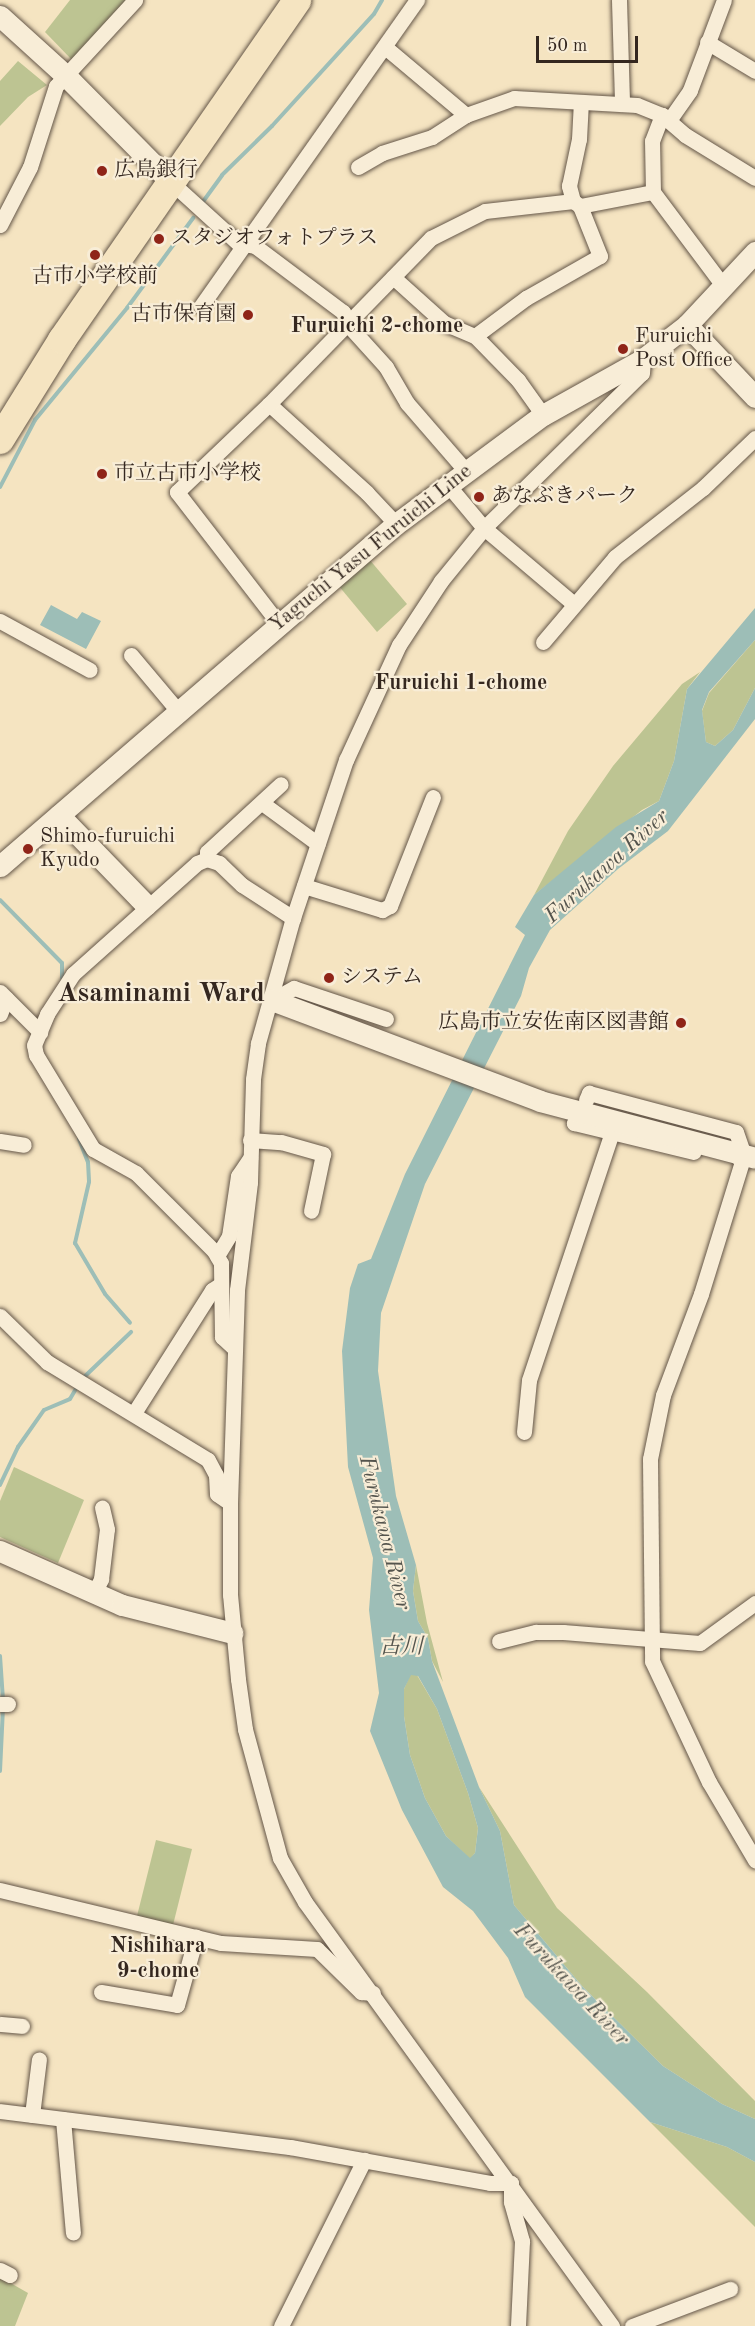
<!DOCTYPE html>
<html>
<head>
<meta charset="utf-8">
<style>
  body { margin:0 }
  #map { position:relative; width:755px; height:2326px; overflow:hidden; background:#f5e4c1; font-family:"Old Standard TT","Noto Serif JP",serif }
  div>[style] { position:absolute }
  [style*='--x'] { left:calc(var(--x)*1px); top:calc(var(--y)*1px); width:calc(var(--w)*1px); rotate:calc(var(--a)*1deg) }
  .green>* { inset:0; background:#bdc492 }
  .water>* { inset:0; background:#9dbeb7 }
  .stream>* { height:4px; margin:-2px; padding:0 2px; transform-origin:2px; border-radius:2px; background:#9dbeb7 }
  .roads { filter:drop-shadow(0 0 2px #645648) drop-shadow(0 0 2px #645648) }
  .street>* { height:15px; margin:-7.5px; padding:0 7.5px; transform-origin:7.5px; border-radius:7.5px; background:#f8edd7 }
  .secondary>* { height:21px; margin:-10.5px; padding:0 10.5px; transform-origin:10.5px; border-radius:10.5px; background:#f8edd7 }
  .highway>* { height:28px; margin:-14px; padding:0 14px; transform-origin:14px; border-radius:14px; background:#f5e4c1 }
  .dots>* { width:16px; height:16px; translate:-50% -50%; box-sizing:border-box; border:3px solid #f8edd7; border-radius:50% }
  span { translate:-50% -50%; white-space:nowrap; text-align:center; line-height:1.15; -webkit-text-stroke:4.5px #f8edd7; paint-order:stroke }
  .poi-label { font-size:21px; color:#34271f }
  .left { translate:0 -50%; text-align:left }
  .right { translate:-100% -50%; text-align:right }
  .street-label { font-size:21px; color:#34271f }
  .neighbourhood-label { font-size:22px; color:#34271f; font-weight:700 }
  .water-label { font-size:22px; color:#54544d; font-style:italic }
  .district-label { font-size:27px; color:#34271f; font-weight:700 }
  .scale { position:absolute; left:536px; top:36px; width:102px; height:27px; box-sizing:border-box; border:3px solid #34271f; border-top:0; padding-left:8px; font-size:18px; line-height:21px; white-space:nowrap; color:#34271f; -webkit-text-stroke:4px #f8edd7; paint-order:stroke }
</style>
</head>
<body>
<div id="map">
  <div class="green">
    <i style="clip-path:polygon(70px 0,127px 0,72px 60px,45px 32px)"></i>
    <i style="clip-path:polygon(18px 61px,47px 85px,28px 97px,0 126px,0 81px)"></i>
    <i style="clip-path:polygon(369px 559px,407px 604px,377px 632px,338px 585px)"></i>
    <i style="clip-path:polygon(755px 640px,755px 688px,733px 730px,715px 746px,706px 742px,702px 711px,709px 693px)"></i>
    <i style="clip-path:polygon(700px 672px,687px 689px,674px 761px,659px 801px,642px 810px,534px 895px,568px 831px,613px 766px,682px 684px)"></i>
    <i style="clip-path:polygon(14px 1467px,84px 1500px,58px 1563px,0 1537px,0 1501px)"></i>
    <i style="clip-path:polygon(416px 1565px,427px 1623px,443px 1682px,432px 1661px,428px 1638px,418px 1621px,413px 1591px)"></i>
    <i style="clip-path:polygon(410px 1675px,417px 1675px,437px 1709px,468px 1793px,478px 1828px,475px 1853px,470px 1859px,446px 1836px,425px 1798px,410px 1755px,404px 1716px,404px 1689px)"></i>
    <i style="clip-path:polygon(479px 1787px,557px 1908px,647px 1992px,755px 2101px,755px 2119px,722px 2104px,663px 2066px,582px 1986px,514px 1905px,500px 1831px)"></i>
    <i style="clip-path:polygon(156px 1840px,192px 1849px,173px 1925px,137px 1916px)"></i>
    <i style="clip-path:polygon(650px 2122px,727px 2147px,755px 2162px,755px 2227px)"></i>
    <i style="clip-path:polygon(0 2277px,28px 2293px,15px 2326px,0 2326px)"></i>
  </div>
  <div class="water">
    <i style="clip-path:polygon(51px 605px,77px 619px,82px 612px,101px 621px,86px 649px,40px 625px)"></i>
    <i style="clip-path:polygon(evenodd,755px 608px,755px 640px,709px 692px,702px 710px,706px 742px,715px 746px,733px 730px,755px 688px,755px 719px,668px 831px,618px 869px,550px 930px,529px 968px,521px 996px,425px 1184px,381px 1313px,378px 1371px,396px 1496px,416px 1565px,413px 1591px,418px 1621px,428px 1638px,432px 1661px,479px 1787px,500px 1831px,514px 1905px,582px 1986px,663px 2066px,722px 2104px,755px 2119px,755px 2162px,727px 2147px,650px 2122px,525px 1997px,508px 1958px,473px 1911px,443px 1887px,402px 1810px,370px 1731px,379px 1693px,369px 1610px,373px 1558px,348px 1467px,342px 1351px,350px 1288px,358px 1264px,371px 1259px,405px 1174px,525px 935px,515px 927px,534px 895px,616px 827px,659px 801px,674px 761px,687px 689px,755px 608px,411px 1675px,418px 1676px,437px 1709px,468px 1793px,478px 1828px,475px 1853px,470px 1858px,446px 1836px,425px 1798px,410px 1755px,404px 1716px,404px 1689px,411px 1675px)"></i>
  </div>
  <div class="stream">
    <i style="--x:202;--y:203;--w:34;--a:-54"></i>
    <i style="--x:222;--y:175;--w:70;--a:-44.4"></i>
    <i style="--x:272;--y:126;--w:151;--a:-47.7"></i>
    <i style="--x:374;--y:14;--w:16;--a:-60"></i>
    <i style="--x:0;--y:487;--w:76;--a:-62.4"></i>
    <i style="--x:35;--y:420;--w:145;--a:-50.6"></i>
    <i style="--x:127;--y:308;--w:112;--a:-53.7"></i>
    <i style="--x:0;--y:900;--w:88;--a:45.5"></i>
    <i style="--x:62;--y:963;--w:15;--a:90"></i>
    <i style="--x:79;--y:1139;--w:25;--a:69"></i>
    <i style="--x:88;--y:1162;--w:20;--a:87"></i>
    <i style="--x:89;--y:1182;--w:63;--a:102.9"></i>
    <i style="--x:75;--y:1243;--w:59;--a:59.5"></i>
    <i style="--x:105;--y:1294;--w:38;--a:49"></i>
    <i style="--x:82;--y:1379;--w:68;--a:-43.8"></i>
    <i style="--x:0;--y:1485;--w:42;--a:-64.7"></i>
    <i style="--x:18;--y:1447;--w:45;--a:-54.9"></i>
    <i style="--x:44;--y:1410;--w:28;--a:-23"></i>
    <i style="--x:70;--y:1399;--w:16;--a:-60"></i>
    <i style="--x:0;--y:1656;--w:44;--a:86.1"></i>
    <i style="--x:0;--y:1771;--w:63;--a:-87.3"></i>
  </div>
  <div class="roads">
    <div class="street">
      <i style="--x:619;--y:0;--w:104;--a:88.3"></i>
      <i style="--x:707;--y:42;--w:56;--a:31.1"></i>
      <i style="--x:385;--y:47;--w:106;--a:40"></i>
      <i style="--x:670;--y:119;--w:35;--a:-55"></i>
      <i style="--x:690;--y:90;--w:96;--a:-69.3"></i>
      <i style="--x:358;--y:167;--w:28;--a:-30"></i>
      <i style="--x:382;--y:153;--w:52;--a:-17.7"></i>
      <i style="--x:432;--y:137;--w:40;--a:-32.9"></i>
      <i style="--x:466;--y:115;--w:51;--a:-19.5"></i>
      <i style="--x:514;--y:98;--w:123;--a:3.3"></i>
      <i style="--x:637;--y:105;--w:27;--a:22"></i>
      <i style="--x:662;--y:115;--w:30;--a:41"></i>
      <i style="--x:685;--y:135;--w:82;--a:31.6"></i>
      <i style="--x:172;--y:183;--w:89;--a:42.3"></i>
      <i style="--x:238;--y:243;--w:17;--a:10"></i>
      <i style="--x:255;--y:246;--w:110;--a:36.9"></i>
      <i style="--x:343;--y:312;--w:15;--a:67"></i>
      <i style="--x:349;--y:326;--w:55;--a:47.9"></i>
      <i style="--x:386;--y:367;--w:42;--a:59.7"></i>
      <i style="--x:407;--y:403;--w:90;--a:49.1"></i>
      <i style="--x:653;--y:192;--w:51;--a:-91.1"></i>
      <i style="--x:652;--y:141;--w:28;--a:-69"></i>
      <i style="--x:573;--y:201;--w:16;--a:-105"></i>
      <i style="--x:569;--y:186;--w:48;--a:-78"></i>
      <i style="--x:579;--y:139;--w:37;--a:-87"></i>
      <i style="--x:0;--y:225;--w:65;--a:-62.7"></i>
      <i style="--x:30;--y:167;--w:85;--a:-72.2"></i>
      <i style="--x:56;--y:86;--w:117;--a:-47.4"></i>
      <i style="--x:393;--y:277;--w:69;--a:42"></i>
      <i style="--x:444;--y:323;--w:34;--a:23"></i>
      <i style="--x:475;--y:336;--w:62;--a:45.7"></i>
      <i style="--x:518;--y:380;--w:43;--a:54.5"></i>
      <i style="--x:201;--y:306;--w:375;--a:-54.8"></i>
      <i style="--x:475;--y:336;--w:64;--a:-36.7"></i>
      <i style="--x:526;--y:298;--w:85;--a:-29.6"></i>
      <i style="--x:600;--y:256;--w:54;--a:-111.8"></i>
      <i style="--x:269;--y:404;--w:132;--a:42.2"></i>
      <i style="--x:367;--y:493;--w:42;--a:46.9"></i>
      <i style="--x:448;--y:485;--w:56;--a:50.1"></i>
      <i style="--x:484;--y:528;--w:118;--a:40.2"></i>
      <i style="--x:0;--y:621;--w:102;--a:28.6"></i>
      <i style="--x:279;--y:624;--w:167;--a:-127.7"></i>
      <i style="--x:177;--y:492;--w:127;--a:-43.7"></i>
      <i style="--x:269;--y:404;--w:232;--a:-45.7"></i>
      <i style="--x:431;--y:238;--w:60;--a:-26.6"></i>
      <i style="--x:485;--y:211;--w:89;--a:-6.5"></i>
      <i style="--x:573;--y:201;--w:9;--a:36"></i>
      <i style="--x:580;--y:206;--w:74;--a:-10.9"></i>
      <i style="--x:653;--y:192;--w:119;--a:53.2"></i>
      <i style="--x:543;--y:642;--w:111;--a:-49.7"></i>
      <i style="--x:615;--y:557;--w:112;--a:-38.1"></i>
      <i style="--x:703;--y:488;--w:72;--a:-43.9"></i>
      <i style="--x:131;--y:655;--w:73;--a:50"></i>
      <i style="--x:262;--y:803;--w:69;--a:36.2"></i>
      <i style="--x:207;--y:859;--w:7;--a:-90"></i>
      <i style="--x:207;--y:852;--w:100;--a:-42.6"></i>
      <i style="--x:304;--y:886;--w:82;--a:17.1"></i>
      <i style="--x:382;--y:910;--w:9;--a:-27"></i>
      <i style="--x:390;--y:906;--w:117;--a:-68.5"></i>
      <i style="--x:0;--y:992;--w:57;--a:45"></i>
      <i style="--x:272;--y:1000;--w:25;--a:-29"></i>
      <i style="--x:294;--y:988;--w:97;--a:18.6"></i>
      <i style="--x:0;--y:1014;--w:17;--a:-69"></i>
      <i style="--x:586;--y:1100;--w:8;--a:-67"></i>
      <i style="--x:589;--y:1093;--w:152;--a:14.9"></i>
      <i style="--x:736;--y:1132;--w:24;--a:71"></i>
      <i style="--x:744;--y:1155;--w:7;--a:164"></i>
      <i style="--x:577;--y:1118;--w:6;--a:121"></i>
      <i style="--x:574;--y:1123;--w:123;--a:13.6"></i>
      <i style="--x:250;--y:1140;--w:31;--a:4"></i>
      <i style="--x:281;--y:1142;--w:44;--a:15.9"></i>
      <i style="--x:323;--y:1154;--w:58;--a:101.9"></i>
      <i style="--x:0;--y:1141;--w:24;--a:9"></i>
      <i style="--x:744;--y:1155;--w:145;--a:107.2"></i>
      <i style="--x:701;--y:1294;--w:108;--a:110.6"></i>
      <i style="--x:663;--y:1395;--w:65;--a:101.5"></i>
      <i style="--x:650;--y:1459;--w:202;--a:89.4"></i>
      <i style="--x:652;--y:1661;--w:134;--a:64.8"></i>
      <i style="--x:709;--y:1782;--w:91;--a:59.5"></i>
      <i style="--x:217;--y:1256;--w:23;--a:-59"></i>
      <i style="--x:229;--y:1236;--w:61;--a:-81.5"></i>
      <i style="--x:238;--y:1176;--w:22;--a:-56"></i>
      <i style="--x:0;--y:1316;--w:66;--a:44.4"></i>
      <i style="--x:47;--y:1362;--w:188;--a:31.3"></i>
      <i style="--x:208;--y:1460;--w:17;--a:62"></i>
      <i style="--x:216;--y:1475;--w:19;--a:87"></i>
      <i style="--x:217;--y:1494;--w:16;--a:35"></i>
      <i style="--x:235;--y:1349;--w:18;--a:-137"></i>
      <i style="--x:222;--y:1337;--w:74;--a:-90.8"></i>
      <i style="--x:221;--y:1263;--w:14;--a:-120"></i>
      <i style="--x:214;--y:1251;--w:110;--a:-135"></i>
      <i style="--x:136;--y:1173;--w:49;--a:-150.8"></i>
      <i style="--x:93;--y:1149;--w:110;--a:-121.2"></i>
      <i style="--x:36;--y:1055;--w:10;--a:-101"></i>
      <i style="--x:34;--y:1045;--w:34;--a:-67"></i>
      <i style="--x:47;--y:1014;--w:48;--a:-57"></i>
      <i style="--x:73;--y:974;--w:166;--a:-41.8"></i>
      <i style="--x:197;--y:863;--w:11;--a:-22"></i>
      <i style="--x:207;--y:859;--w:13;--a:18"></i>
      <i style="--x:219;--y:863;--w:32;--a:44"></i>
      <i style="--x:242;--y:885;--w:61;--a:32.9"></i>
      <i style="--x:134;--y:1413;--w:146;--a:-57.6"></i>
      <i style="--x:212;--y:1290;--w:11;--a:-34"></i>
      <i style="--x:524;--y:1432;--w:52;--a:-84.5"></i>
      <i style="--x:529;--y:1380;--w:262;--a:-71.5"></i>
      <i style="--x:94;--y:1593;--w:16;--a:-63"></i>
      <i style="--x:101;--y:1579;--w:50;--a:-83.2"></i>
      <i style="--x:107;--y:1529;--w:22;--a:-103"></i>
      <i style="--x:499;--y:1641;--w:38;--a:-14"></i>
      <i style="--x:536;--y:1632;--w:27;--a:0"></i>
      <i style="--x:563;--y:1632;--w:137;--a:4.6"></i>
      <i style="--x:700;--y:1643;--w:68;--a:-36"></i>
      <i style="--x:0;--y:1704;--w:8;--a:0"></i>
      <i style="--x:0;--y:1890;--w:227;--a:13.5"></i>
      <i style="--x:221;--y:1943;--w:96;--a:3.6"></i>
      <i style="--x:317;--y:1949;--w:62;--a:44.3"></i>
      <i style="--x:361;--y:1992;--w:12;--a:5"></i>
      <i style="--x:101;--y:1992;--w:77;--a:9.7"></i>
      <i style="--x:177;--y:2005;--w:71;--a:-74.4"></i>
      <i style="--x:0;--y:2024;--w:22;--a:5"></i>
      <i style="--x:0;--y:2111;--w:292;--a:7.1"></i>
      <i style="--x:290;--y:2147;--w:203;--a:10.2"></i>
      <i style="--x:490;--y:2183;--w:21;--a:0"></i>
      <i style="--x:511;--y:2183;--w:19;--a:90"></i>
      <i style="--x:511;--y:2202;--w:41;--a:74.2"></i>
      <i style="--x:522;--y:2241;--w:85;--a:92.7"></i>
      <i style="--x:32;--y:2115;--w:56;--a:-82.9"></i>
      <i style="--x:63;--y:2119;--w:114;--a:85"></i>
      <i style="--x:0;--y:2270;--w:11;--a:27"></i>
      <i style="--x:281;--y:2326;--w:186;--a:-63.4"></i>
      <i style="--x:612;--y:2326;--w:523;--a:-125.91"></i>
      <i style="--x:305;--y:1902;--w:51;--a:-119.6"></i>
      <i style="--x:280;--y:1858;--w:134;--a:-105.2"></i>
      <i style="--x:245;--y:1729;--w:50;--a:-98"></i>
      <i style="--x:238;--y:1679;--w:84;--a:-95.4"></i>
      <i style="--x:230;--y:1595;--w:92;--a:-90"></i>
      <i style="--x:230;--y:1503;--w:213;--a:-88.1"></i>
      <i style="--x:237;--y:1290;--w:109;--a:-83.1"></i>
      <i style="--x:250;--y:1182;--w:103;--a:-88.3"></i>
      <i style="--x:253;--y:1079;--w:36;--a:-82"></i>
      <i style="--x:258;--y:1043;--w:130;--a:-74.4"></i>
      <i style="--x:293;--y:918;--w:167;--a:-71.5"></i>
      <i style="--x:346;--y:760;--w:127;--a:-65.3"></i>
      <i style="--x:399;--y:645;--w:77;--a:-56.7"></i>
      <i style="--x:441;--y:581;--w:68;--a:-50.9"></i>
      <i style="--x:484;--y:528;--w:221;--a:-44.5"></i>
      <i style="--x:642;--y:373;--w:14;--a:-86"></i>
      <i style="--x:632;--y:2326;--w:105;--a:-20.7"></i>
    </div>
    <div class="secondary">
      <i style="--x:0;--y:16;--w:88;--a:42.2"></i>
      <i style="--x:65;--y:75;--w:152;--a:45.3"></i>
      <i style="--x:687;--y:325;--w:99;--a:46.6"></i>
      <i style="--x:59;--y:815;--w:125;--a:46"></i>
      <i style="--x:0;--y:866;--w:523;--a:-40.82"></i>
      <i style="--x:396;--y:524;--w:183;--a:-36.6"></i>
      <i style="--x:543;--y:415;--w:115;--a:-29.2"></i>
      <i style="--x:643;--y:359;--w:56;--a:-37.7"></i>
      <i style="--x:687;--y:325;--w:100;--a:-47"></i>
      <i style="--x:272;--y:1000;--w:286;--a:20.6"></i>
      <i style="--x:540;--y:1101;--w:222;--a:14.8"></i>
      <i style="--x:0;--y:1551;--w:133;--a:23.9"></i>
      <i style="--x:122;--y:1605;--w:114;--a:14.2"></i>
    </div>
    <div class="highway">
      <i style="--x:0;--y:440;--w:118;--a:-58.2"></i>
      <i style="--x:62;--y:340;--w:413;--a:-55.3"></i>
    </div>
  </div>
  <div class="dots">
    <i style="left:102px;top:171px;background:#8f2418"></i>
    <i style="left:159px;top:239px;background:#8f2418"></i>
    <i style="left:95px;top:255px;background:#8f2418"></i>
    <i style="left:248px;top:315px;background:#8f2418"></i>
    <i style="left:623px;top:349px;background:#8f2418"></i>
    <i style="left:102px;top:474px;background:#8f2418"></i>
    <i style="left:479px;top:497px;background:#8f2418"></i>
    <i style="left:28px;top:849px;background:#8f2418"></i>
    <i style="left:329px;top:978px;background:#8f2418"></i>
    <i style="left:681px;top:1023px;background:#8f2418"></i>
  </div>
  <div class="poi-label">
    <span class="left" style="left:114px;top:171px">広島銀行</span>
    <span class="left" style="left:171px;top:239px">スタジオフォトプラス</span>
    <span style="left:95px;top:277px">古市小学校前</span>
    <span class="right" style="left:236px;top:315px">古市保育園</span>
    <span class="left" style="left:635px;top:349px">Furuichi<br>Post Office</span>
    <span class="left" style="left:114px;top:474px">市立古市小学校</span>
    <span class="left" style="left:491px;top:497px">あなぶきパーク</span>
    <span class="left" style="left:40px;top:849px">Shimo-furuichi<br>Kyudo</span>
    <span class="left" style="left:341px;top:978px">システム</span>
    <span class="right" style="left:669px;top:1023px">広島市立安佐南区図書館</span>
  </div>
  <div class="street-label">
    <span style="left:371px;top:549px;rotate:-39deg">Yaguchi Yasu Furuichi Line</span>
  </div>
  <div class="neighbourhood-label">
    <span style="left:377px;top:327px">Furuichi 2-chome</span>
    <span style="left:461px;top:684px">Furuichi 1-chome</span>
    <span style="left:158px;top:1959px">Nishihara<br>9-chome</span>
  </div>
  <div class="water-label">
    <span style="left:607px;top:867px;rotate:-42deg">Furukawa River</span>
    <span style="left:384px;top:1533px;rotate:76deg">Furukawa River</span>
    <span style="left:401px;top:1648px">古川</span>
    <span style="left:571px;top:1985px;rotate:47deg">Furukawa River</span>
  </div>
  <div class="district-label">
    <span style="left:161px;top:994px">Asaminami Ward</span>
  </div>
  <div class="scale">50 m</div>
</div>
</body>
</html>
